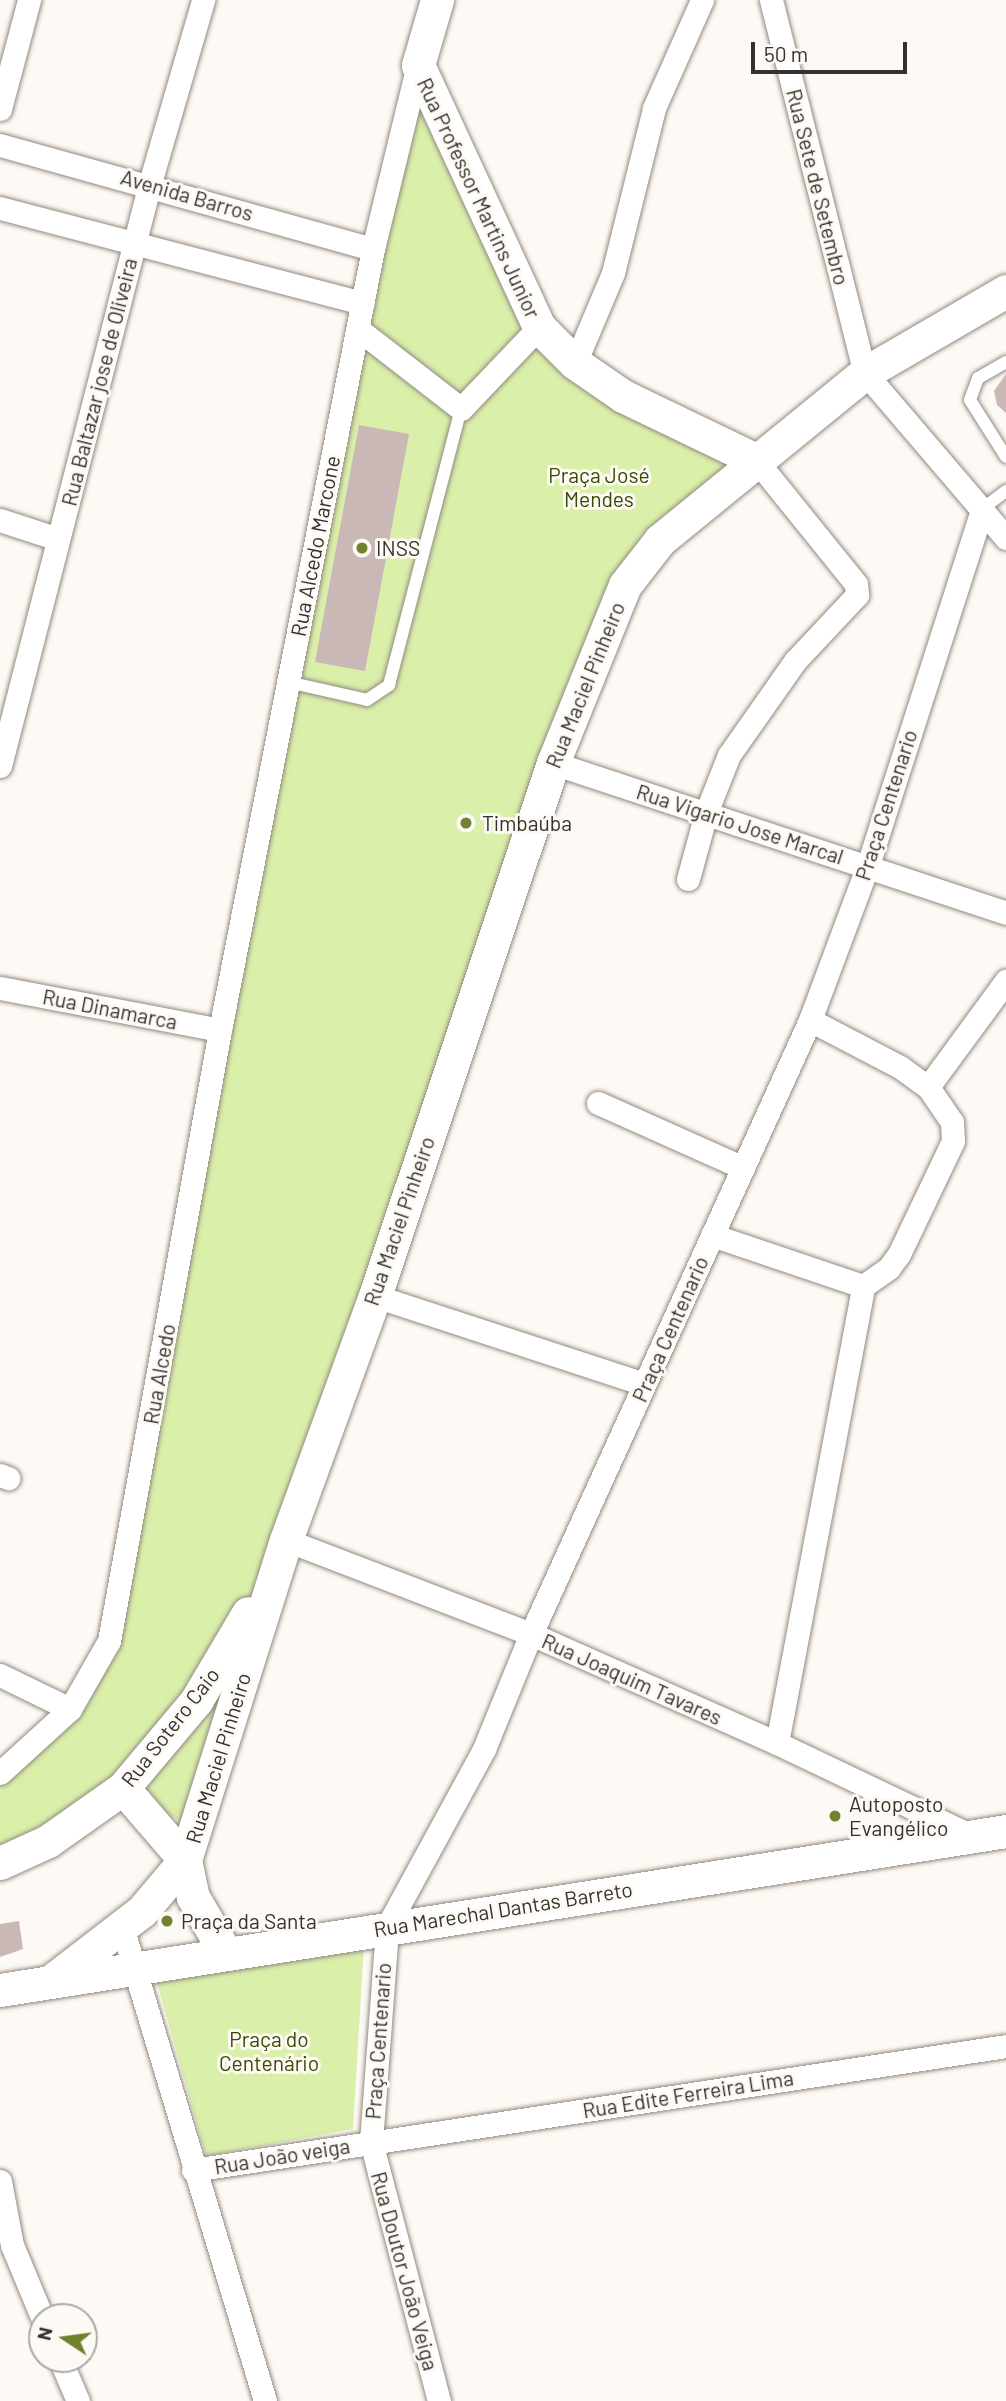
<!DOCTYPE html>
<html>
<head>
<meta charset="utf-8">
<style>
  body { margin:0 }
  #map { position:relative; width:1006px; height:2401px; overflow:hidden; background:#fdf9f4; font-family:Barlow,sans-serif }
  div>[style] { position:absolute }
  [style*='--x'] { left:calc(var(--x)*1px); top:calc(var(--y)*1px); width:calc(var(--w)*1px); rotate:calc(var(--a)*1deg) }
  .green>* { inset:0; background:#d9efaa }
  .building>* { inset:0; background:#c9b8b5 }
  .roads { filter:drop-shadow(0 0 2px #93897f) drop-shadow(0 0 2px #93897f) }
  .lane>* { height:12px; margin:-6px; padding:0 6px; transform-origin:6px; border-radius:6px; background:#fff }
  .street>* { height:23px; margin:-11.5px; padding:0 11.5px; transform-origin:11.5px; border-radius:11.5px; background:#fff }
  .secondary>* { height:33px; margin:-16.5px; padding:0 16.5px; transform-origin:16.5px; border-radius:16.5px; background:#fff }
  .dots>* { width:19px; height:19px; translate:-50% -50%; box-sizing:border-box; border:4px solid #fdf9f4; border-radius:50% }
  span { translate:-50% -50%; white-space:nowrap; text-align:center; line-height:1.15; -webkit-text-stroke:6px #fdf9f4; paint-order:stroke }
  .street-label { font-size:21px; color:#35312c }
  .park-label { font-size:21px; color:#3a4900 }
  .poi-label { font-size:21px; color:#35312c }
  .left { translate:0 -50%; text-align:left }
  .north { position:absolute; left:28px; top:2303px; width:70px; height:70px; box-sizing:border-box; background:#fdf9f4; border:2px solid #ada9a4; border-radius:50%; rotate:283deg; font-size:19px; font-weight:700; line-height:28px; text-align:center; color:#35312c }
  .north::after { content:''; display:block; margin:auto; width:24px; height:32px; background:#708130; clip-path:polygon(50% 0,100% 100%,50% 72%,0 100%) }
  .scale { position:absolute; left:751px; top:42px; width:156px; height:32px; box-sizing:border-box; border:4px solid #35312c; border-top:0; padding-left:9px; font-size:21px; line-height:24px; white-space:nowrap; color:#35312c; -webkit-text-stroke:5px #fdf9f4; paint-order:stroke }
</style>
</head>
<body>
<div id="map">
  <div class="green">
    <i style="clip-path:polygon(418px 65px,539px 327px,756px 460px,625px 585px,195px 1830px,123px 1788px,0 1863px,0 1773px,70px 1709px,109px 1641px)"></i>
    <i style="clip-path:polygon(364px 1944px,353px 2129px,206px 2156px,156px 1979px)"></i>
  </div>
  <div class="building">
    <i style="clip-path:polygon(1006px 374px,1006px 413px,997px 405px,994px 391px)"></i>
    <i style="clip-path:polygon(359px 425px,409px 434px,365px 671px,315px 662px)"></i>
    <i style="clip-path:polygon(19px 1921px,23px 1949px,0 1957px,0 1924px)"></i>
  </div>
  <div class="roads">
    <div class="lane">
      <i style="--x:1006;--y:362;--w:32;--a:150"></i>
      <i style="--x:978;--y:378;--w:23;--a:110"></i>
      <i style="--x:970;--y:400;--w:67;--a:57.7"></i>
      <i style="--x:982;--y:509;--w:30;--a:-37"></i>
      <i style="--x:288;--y:682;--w:81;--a:12.8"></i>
      <i style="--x:367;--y:700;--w:27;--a:-34"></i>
      <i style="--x:389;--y:685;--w:285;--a:-75.4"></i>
    </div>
    <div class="street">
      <i style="--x:771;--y:0;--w:385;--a:75.9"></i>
      <i style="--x:865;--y:373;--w:217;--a:49.5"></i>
      <i style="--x:0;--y:109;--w:113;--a:-75.1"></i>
      <i style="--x:0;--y:145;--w:387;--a:15.6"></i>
      <i style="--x:0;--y:208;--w:375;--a:14.7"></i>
      <i style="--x:358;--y:329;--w:130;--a:37.8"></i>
      <i style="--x:461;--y:409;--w:113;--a:-46.4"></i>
      <i style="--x:575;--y:363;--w:98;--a:-67.1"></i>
      <i style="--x:613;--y:273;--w:170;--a:-76"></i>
      <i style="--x:654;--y:108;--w:118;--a:-66"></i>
      <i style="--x:0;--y:520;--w:61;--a:18.1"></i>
      <i style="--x:553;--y:763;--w:477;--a:18.3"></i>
      <i style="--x:0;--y:766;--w:602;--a:-75.57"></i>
      <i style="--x:150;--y:183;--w:191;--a:-73.8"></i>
      <i style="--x:688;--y:879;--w:68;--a:-74.7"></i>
      <i style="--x:706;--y:813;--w:62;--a:-68.4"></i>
      <i style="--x:729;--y:755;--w:115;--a:-54.9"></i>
      <i style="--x:795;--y:661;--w:91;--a:-46.8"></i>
      <i style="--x:857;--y:595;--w:11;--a:-95"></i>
      <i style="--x:856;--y:584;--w:159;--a:-128.9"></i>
      <i style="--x:0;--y:988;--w:224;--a:10.8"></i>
      <i style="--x:810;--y:1020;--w:102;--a:27.6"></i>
      <i style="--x:900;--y:1067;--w:34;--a:36"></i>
      <i style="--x:928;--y:1087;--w:42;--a:55.6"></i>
      <i style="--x:952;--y:1122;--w:19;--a:87"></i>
      <i style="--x:953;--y:1141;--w:125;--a:115.5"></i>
      <i style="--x:899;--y:1254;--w:17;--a:126"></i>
      <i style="--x:889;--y:1268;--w:32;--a:145"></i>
      <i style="--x:928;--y:1087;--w:132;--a:-53.7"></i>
      <i style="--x:598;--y:1103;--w:159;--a:24.1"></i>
      <i style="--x:712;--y:1235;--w:159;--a:18.7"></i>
      <i style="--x:375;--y:1296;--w:283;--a:18.1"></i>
      <i style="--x:0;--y:1475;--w:9;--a:21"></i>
      <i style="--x:286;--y:1540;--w:262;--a:21"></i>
      <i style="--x:531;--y:1634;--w:269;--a:23.9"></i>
      <i style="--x:777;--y:1743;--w:214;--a:25.5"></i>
      <i style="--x:0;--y:1675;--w:78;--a:25.9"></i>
      <i style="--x:777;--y:1743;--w:465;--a:-79.3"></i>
      <i style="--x:0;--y:1773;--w:95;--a:-42.4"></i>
      <i style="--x:70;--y:1709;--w:78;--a:-60.2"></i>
      <i style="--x:109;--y:1641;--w:621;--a:-79.7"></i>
      <i style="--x:220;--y:1030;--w:796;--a:-78.92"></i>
      <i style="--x:373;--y:249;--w:189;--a:-76.3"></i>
      <i style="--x:122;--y:1927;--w:495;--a:73.2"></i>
      <i style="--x:193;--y:2170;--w:822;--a:-8.67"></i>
      <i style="--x:0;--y:2181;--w:65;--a:79.4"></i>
      <i style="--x:12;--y:2245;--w:78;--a:67.4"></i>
      <i style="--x:60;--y:2359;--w:46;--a:66.8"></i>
      <i style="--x:439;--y:2401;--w:268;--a:-104.7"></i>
      <i style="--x:371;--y:2142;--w:216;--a:-85.7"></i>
      <i style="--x:387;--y:1927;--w:203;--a:-61.4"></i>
      <i style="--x:484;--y:1749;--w:124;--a:-67.8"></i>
      <i style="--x:531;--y:1634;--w:674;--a:-65.56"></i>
      <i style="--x:810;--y:1020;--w:165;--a:-69.5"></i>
      <i style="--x:868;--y:865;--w:374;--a:-72.2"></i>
    </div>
    <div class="secondary">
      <i style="--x:437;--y:0;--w:68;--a:106.3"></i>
      <i style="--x:418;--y:65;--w:289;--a:65.2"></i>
      <i style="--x:539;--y:327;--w:51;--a:45"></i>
      <i style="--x:575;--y:363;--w:58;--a:34.5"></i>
      <i style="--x:623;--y:396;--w:148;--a:25.7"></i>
      <i style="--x:123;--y:1788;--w:95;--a:49.3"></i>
      <i style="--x:185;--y:1860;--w:38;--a:78"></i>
      <i style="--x:193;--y:1897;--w:64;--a:59.8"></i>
      <i style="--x:0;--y:1863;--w:53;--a:-24.6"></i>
      <i style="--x:48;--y:1841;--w:92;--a:-35.2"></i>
      <i style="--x:123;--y:1788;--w:114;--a:-50"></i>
      <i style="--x:196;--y:1701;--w:102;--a:-59.4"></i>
      <i style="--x:51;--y:1981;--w:115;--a:-37.6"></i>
      <i style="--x:142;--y:1911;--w:67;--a:-49.9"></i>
      <i style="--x:185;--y:1860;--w:336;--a:-72.5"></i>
      <i style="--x:286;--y:1540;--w:260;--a:-70"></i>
      <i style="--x:375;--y:1296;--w:562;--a:-71.53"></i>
      <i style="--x:553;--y:763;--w:192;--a:-68"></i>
      <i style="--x:625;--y:585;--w:57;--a:-52.1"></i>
      <i style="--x:660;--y:540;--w:264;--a:-39.2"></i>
      <i style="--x:865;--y:373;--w:163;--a:-30.2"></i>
      <i style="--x:0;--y:1990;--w:1018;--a:-8.98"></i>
    </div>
  </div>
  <div class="dots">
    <i style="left:362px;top:548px;background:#708130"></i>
    <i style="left:466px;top:823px;background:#708130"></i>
    <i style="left:835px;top:1816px;background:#708130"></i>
    <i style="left:167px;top:1921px;background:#708130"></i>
  </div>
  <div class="street-label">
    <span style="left:818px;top:187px;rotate:76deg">Rua Sete de Setembro</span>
    <span style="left:187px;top:195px;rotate:16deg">Avenida Barros</span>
    <span style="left:479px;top:198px;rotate:65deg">Rua Professor Martins Junior</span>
    <span style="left:99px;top:382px;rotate:-76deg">Rua Baltazar jose de Oliveira</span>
    <span style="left:315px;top:546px;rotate:-79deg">Rua Alcedo Marcone</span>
    <span style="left:585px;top:685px;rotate:-68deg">Rua Maciel Pinheiro</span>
    <span style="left:886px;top:805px;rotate:-72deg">Praça Centenario</span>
    <span style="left:740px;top:824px;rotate:18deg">Rua Vigario Jose Marcal</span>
    <span style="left:110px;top:1009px;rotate:11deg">Rua Dinamarca</span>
    <span style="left:399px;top:1221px;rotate:-71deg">Rua Maciel Pinheiro</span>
    <span style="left:670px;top:1329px;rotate:-66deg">Praça Centenario</span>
    <span style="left:159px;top:1374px;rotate:-80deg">Rua Alcedo</span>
    <span style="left:632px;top:1679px;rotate:24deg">Rua Joaquim Tavares</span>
    <span style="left:170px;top:1727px;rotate:-52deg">Rua Sotero Caio</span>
    <span style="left:218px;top:1758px;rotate:-73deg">Rua Maciel Pinheiro</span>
    <span style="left:503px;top:1909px;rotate:-9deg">Rua Marechal Dantas Barreto</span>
    <span style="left:378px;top:2041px;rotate:-86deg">Praça Centenario</span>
    <span style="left:688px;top:2094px;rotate:-9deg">Rua Edite Ferreira Lima</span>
    <span style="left:282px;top:2156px;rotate:-9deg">Rua João veiga</span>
    <span style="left:405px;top:2271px;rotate:75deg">Rua Doutor João Veiga</span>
  </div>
  <div class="park-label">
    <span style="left:599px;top:487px">Praça José<br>Mendes</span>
    <span style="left:269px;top:2051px">Praça do<br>Centenário</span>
  </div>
  <div class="poi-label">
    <span class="left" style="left:376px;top:548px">INSS</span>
    <span class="left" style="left:482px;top:823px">Timbaúba</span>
    <span class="left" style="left:849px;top:1816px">Autoposto<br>Evangélico</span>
    <span class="left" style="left:181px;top:1921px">Praça da Santa</span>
  </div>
  <div class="north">N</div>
  <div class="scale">50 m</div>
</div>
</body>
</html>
